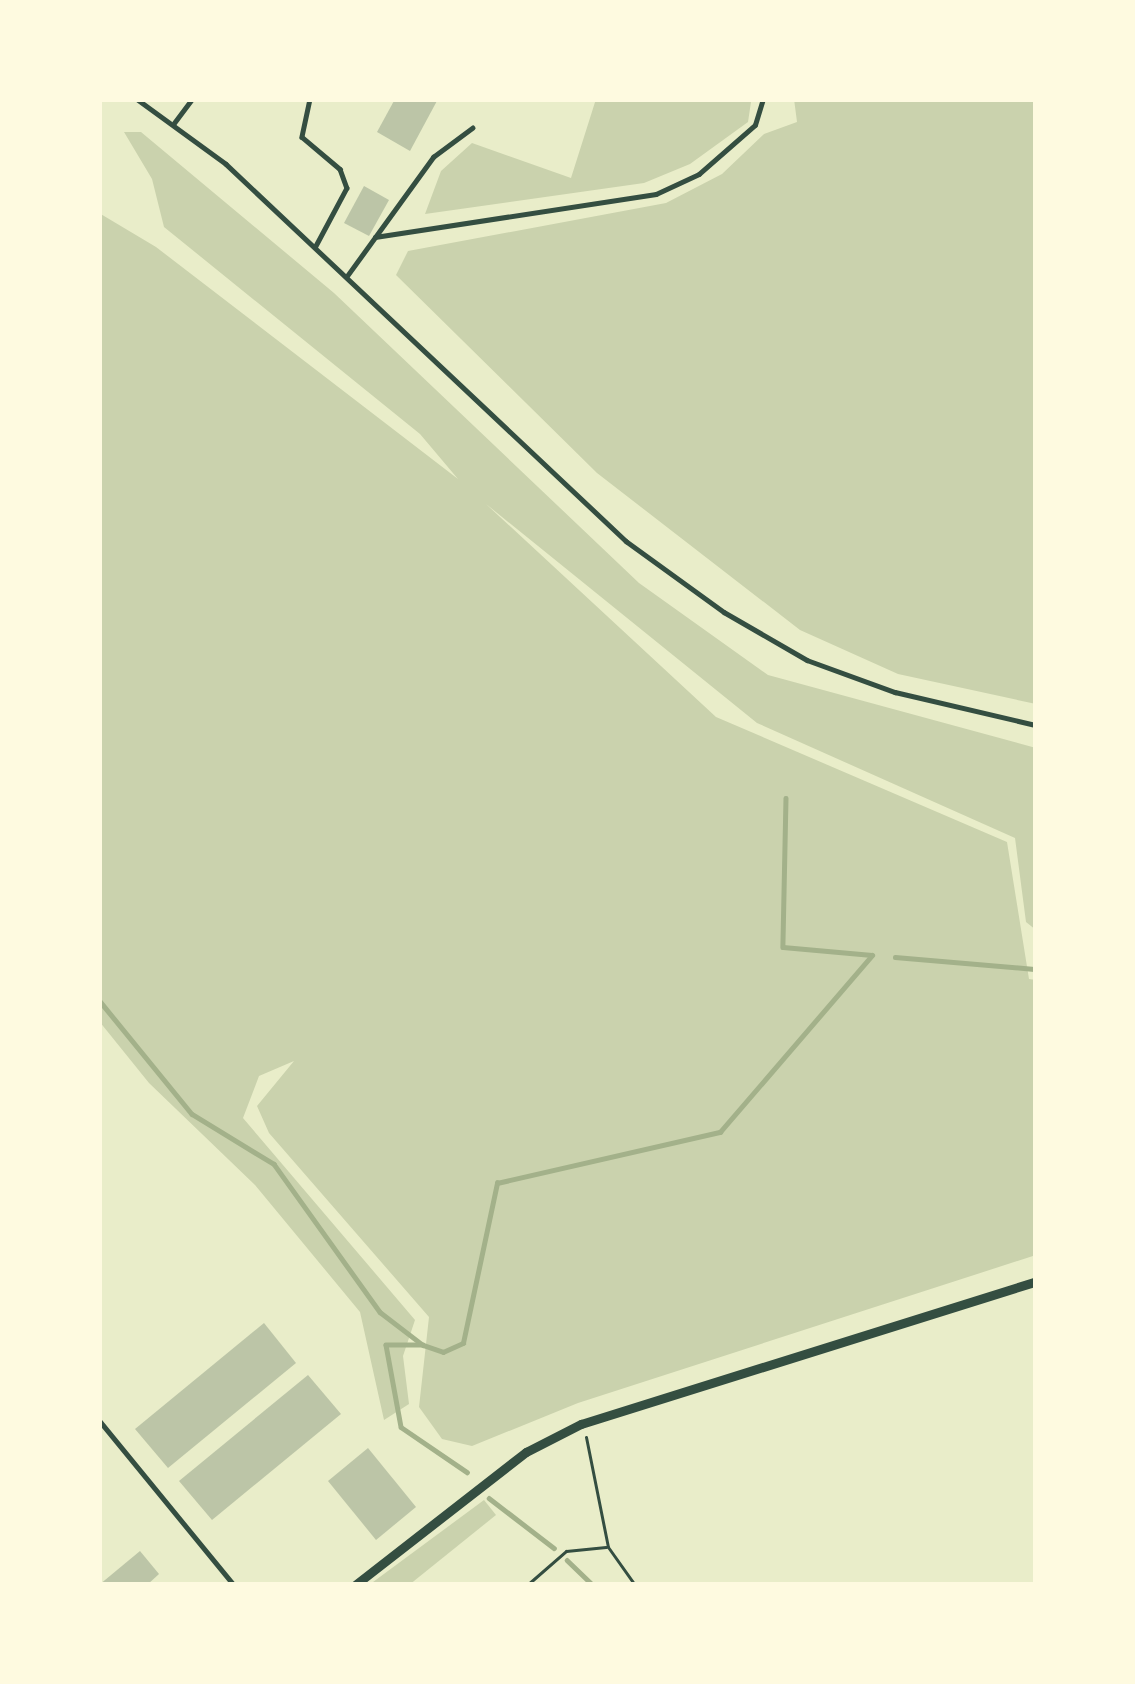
<!DOCTYPE html>
<html>
<head>
<meta charset="utf-8">
<style>
  body { margin:0 }
  #map { position:relative; width:1135px; height:1684px; overflow:hidden; background:#e9edc9; font-family:Inter,sans-serif }
  div>[style] { position:absolute }
  [style*='--x'] { left:calc(var(--x)*1px); top:calc(var(--y)*1px); width:calc(var(--w)*1px); rotate:calc(var(--a)*1deg) }
  .green>* { inset:0; background:#cad2ad }
  .stream>* { height:4.5px; margin:-2.25px; padding:0 2.25px; transform-origin:2.25px; border-radius:2.25px; background:#a3b18a }
  .building>* { inset:0; background:#bcc5a7 }
  .path>* { height:3px; margin:-1.5px; padding:0 1.5px; transform-origin:1.5px; border-radius:1.5px; background:#344e41 }
  .service>* { height:4.5px; margin:-2.25px; padding:0 2.25px; transform-origin:2.25px; border-radius:2.25px; background:#344e41 }
  .minor>* { height:9px; margin:-4.5px; padding:0 4.5px; transform-origin:4.5px; border-radius:4.5px; background:#344e41 }
  span { translate:-50% -50%; white-space:nowrap; text-align:center; line-height:1.15; -webkit-text-stroke:12px #fefae0; paint-order:stroke }
  .frame { position:absolute; inset:0; border:102px solid #fefae0; pointer-events:none }
</style>
</head>
<body>
<div id="map">
  <div class="green">
    <i style="clip-path:polygon(596px 99px,751px 102px,748px 122px,690px 164px,644px 183px,425px 214px,441px 171px,472px 143px,571px 178px)"></i>
    <i style="clip-path:polygon(794px 99px,1036px 99px,1036px 704px,898px 674px,800px 630px,597px 473px,396px 275px,408px 251px,666px 203px,722px 174px,764px 134px,797px 122px)"></i>
    <i style="clip-path:polygon(124px 132px,141px 132px,334px 293px,639px 583px,768px 675px,1036px 748px,1036px 930px,1026px 922px,1015px 838px,757px 723px,486px 504px,716px 717px,1007px 842px,1029px 979px,1036px 980px,1036px 1255px,578px 1403px,472px 1446px,442px 1439px,419px 1407px,429px 1317px,269px 1133px,257px 1106px,294px 1061px,259px 1076px,243px 1118px,415px 1320px,403px 1356px,409px 1404px,384px 1420px,360px 1312px,255px 1185px,149px 1083px,99px 1021px,99px 213px,156px 247px,458px 479px,420px 434px,164px 227px,152px 179px)"></i>
    <i style="clip-path:polygon(484px 1500px,496px 1515px,409px 1585px,369px 1585px)"></i>
  </div>
  <div class="stream">
    <i style="--x:786;--y:798;--w:149;--a:91.2"></i>
    <i style="--x:783;--y:947;--w:89;--a:5.1"></i>
    <i style="--x:895;--y:957;--w:142;--a:4.9"></i>
    <i style="--x:99;--y:1000;--w:147;--a:50.8"></i>
    <i style="--x:192;--y:1114;--w:96;--a:31.4"></i>
    <i style="--x:274;--y:1164;--w:182;--a:54.4"></i>
    <i style="--x:380;--y:1312;--w:54;--a:37.5"></i>
    <i style="--x:423;--y:1345;--w:37;--a:180"></i>
    <i style="--x:386;--y:1345;--w:83;--a:79.6"></i>
    <i style="--x:401;--y:1427;--w:80;--a:34.3"></i>
    <i style="--x:423;--y:1345;--w:21;--a:19"></i>
    <i style="--x:443;--y:1352;--w:22;--a:-24"></i>
    <i style="--x:463;--y:1343;--w:164;--a:-78"></i>
    <i style="--x:497;--y:1183;--w:229;--a:-12.9"></i>
    <i style="--x:720;--y:1132;--w:233;--a:-49.3"></i>
    <i style="--x:489;--y:1498;--w:82;--a:37.6"></i>
    <i style="--x:567;--y:1560;--w:36;--a:44"></i>
  </div>
  <div class="building">
    <i style="clip-path:polygon(395px 99px,438px 99px,410px 151px,377px 132px)"></i>
    <i style="clip-path:polygon(364px 186px,389px 200px,369px 236px,344px 223px)"></i>
    <i style="clip-path:polygon(264px 1323px,296px 1363px,168px 1468px,135px 1429px)"></i>
    <i style="clip-path:polygon(308px 1375px,341px 1414px,212px 1520px,179px 1481px)"></i>
    <i style="clip-path:polygon(368px 1448px,416px 1507px,376px 1540px,328px 1481px)"></i>
    <i style="clip-path:polygon(140px 1551px,159px 1574px,147px 1585px,99px 1585px)"></i>
  </div>
  <div class="path">
    <i style="--x:586;--y:1437;--w:112;--a:78.7"></i>
    <i style="--x:608;--y:1547;--w:47;--a:54.6"></i>
    <i style="--x:527;--y:1585;--w:52;--a:-41.1"></i>
    <i style="--x:566;--y:1551;--w:40;--a:-5.7"></i>
  </div>
  <div class="service">
    <i style="--x:137;--y:99;--w:110;--a:36.1"></i>
    <i style="--x:226;--y:164;--w:550;--a:43.3"></i>
    <i style="--x:626;--y:541;--w:121;--a:35.9"></i>
    <i style="--x:724;--y:612;--w:96;--a:30"></i>
    <i style="--x:807;--y:660;--w:94;--a:20"></i>
    <i style="--x:895;--y:692;--w:145;--a:13.2"></i>
    <i style="--x:310;--y:99;--w:39;--a:102"></i>
    <i style="--x:302;--y:137;--w:50;--a:40.1"></i>
    <i style="--x:340;--y:169;--w:20;--a:70"></i>
    <i style="--x:347;--y:188;--w:66;--a:118.1"></i>
    <i style="--x:174;--y:123;--w:30;--a:-53"></i>
    <i style="--x:375;--y:237;--w:284;--a:-8.7"></i>
    <i style="--x:656;--y:194;--w:47;--a:-24.9"></i>
    <i style="--x:699;--y:174;--w:74;--a:-41.2"></i>
    <i style="--x:755;--y:125;--w:27;--a:-73"></i>
    <i style="--x:347;--y:276;--w:147;--a:-54.1"></i>
    <i style="--x:433;--y:157;--w:49;--a:-36.6"></i>
    <i style="--x:99;--y:1420;--w:213;--a:50.7"></i>
  </div>
  <div class="minor">
    <i style="--x:355;--y:1585;--w:217;--a:-37.9"></i>
    <i style="--x:526;--y:1452;--w:62;--a:-27"></i>
    <i style="--x:581;--y:1424;--w:477;--a:-17.4"></i>
  </div>
  <div class="frame"></div>
</div>
</body>
</html>
